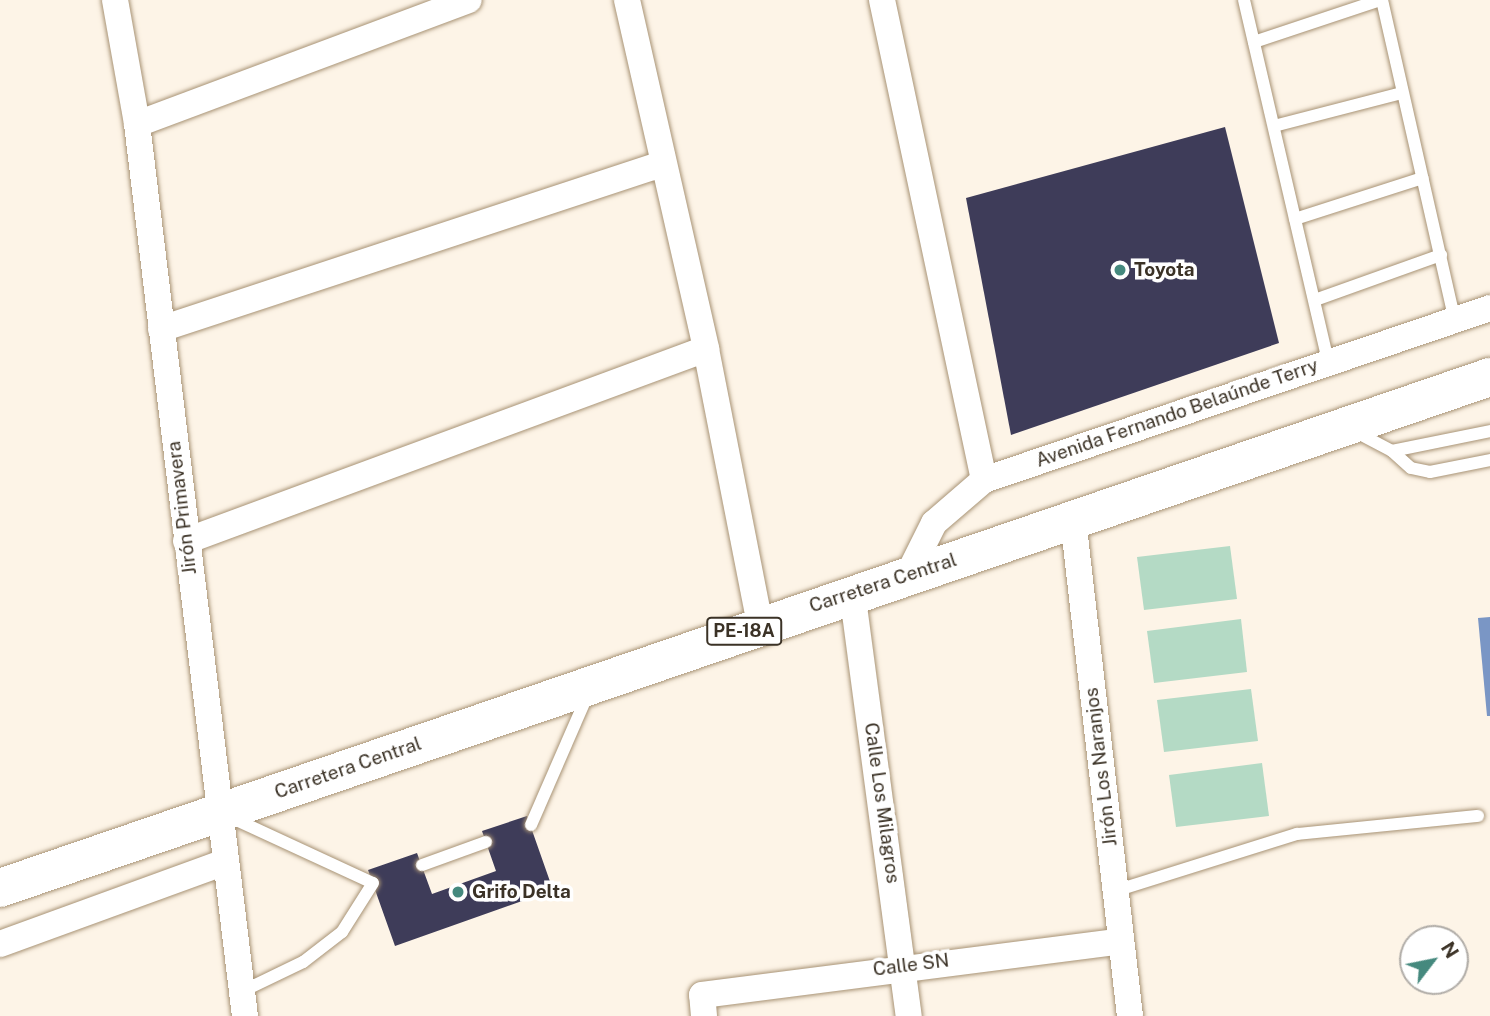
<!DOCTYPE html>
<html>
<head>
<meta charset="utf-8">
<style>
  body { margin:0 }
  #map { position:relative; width:1490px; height:1016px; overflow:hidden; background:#fdf4e7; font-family:"Public Sans",sans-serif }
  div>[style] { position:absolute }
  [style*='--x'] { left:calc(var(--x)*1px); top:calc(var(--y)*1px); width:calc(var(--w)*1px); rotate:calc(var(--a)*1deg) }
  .green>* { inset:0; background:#b4dac5 }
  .water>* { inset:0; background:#7a96c5 }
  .building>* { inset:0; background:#3e3c59 }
  .roads { filter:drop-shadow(0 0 2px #a89375) drop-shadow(0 0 2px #a89375) }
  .lane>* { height:12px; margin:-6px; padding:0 6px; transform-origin:6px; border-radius:6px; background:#fff }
  .street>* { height:26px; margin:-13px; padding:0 13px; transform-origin:13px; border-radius:13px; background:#fff }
  .highway>* { height:38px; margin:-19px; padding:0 19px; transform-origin:19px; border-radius:19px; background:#fff }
  .dots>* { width:19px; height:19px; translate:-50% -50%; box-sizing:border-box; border:4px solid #fff; border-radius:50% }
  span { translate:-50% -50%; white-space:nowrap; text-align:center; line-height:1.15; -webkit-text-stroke:7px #fff; paint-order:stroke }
  .shield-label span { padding:2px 5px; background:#fff; border:2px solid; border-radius:5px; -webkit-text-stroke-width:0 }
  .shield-label { font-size:18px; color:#3b3226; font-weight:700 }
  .poi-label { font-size:19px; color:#3b3226; font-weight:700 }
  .left { translate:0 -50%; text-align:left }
  .street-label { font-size:19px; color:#3b3226 }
  .north { position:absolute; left:1399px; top:925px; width:70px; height:70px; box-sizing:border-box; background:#fff; border:2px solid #b1ada8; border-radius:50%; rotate:58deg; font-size:19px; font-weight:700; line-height:28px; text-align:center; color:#3b3226 }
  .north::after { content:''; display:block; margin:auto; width:24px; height:32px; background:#45897e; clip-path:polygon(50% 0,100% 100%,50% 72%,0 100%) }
</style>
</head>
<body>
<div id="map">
  <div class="green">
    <i style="clip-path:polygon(1230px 546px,1237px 599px,1144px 610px,1137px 557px)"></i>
    <i style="clip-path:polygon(1241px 619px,1247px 672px,1154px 683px,1147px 631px)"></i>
    <i style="clip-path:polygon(1251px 689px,1258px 741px,1164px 752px,1157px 700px)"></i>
    <i style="clip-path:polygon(1262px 763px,1269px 816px,1176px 827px,1169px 775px)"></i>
  </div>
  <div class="water">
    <i style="clip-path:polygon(1490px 617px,1490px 716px,1487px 716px,1478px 618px)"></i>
  </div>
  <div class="building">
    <i style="clip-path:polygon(1225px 127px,1279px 343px,1011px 435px,966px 198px)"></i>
    <i style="clip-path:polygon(527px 816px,553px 890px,395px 946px,368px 870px,417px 853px,432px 894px,496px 871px,482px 831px)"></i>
  </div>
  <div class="roads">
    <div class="lane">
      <i style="--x:1244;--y:0;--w:370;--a:76.9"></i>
      <i style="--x:1382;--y:0;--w:325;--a:77.2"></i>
      <i style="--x:1254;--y:42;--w:133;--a:-18.4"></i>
      <i style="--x:1274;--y:126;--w:132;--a:-14.5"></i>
      <i style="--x:1295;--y:219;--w:134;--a:-17.8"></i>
      <i style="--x:1315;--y:300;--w:134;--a:-19.7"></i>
      <i style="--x:1354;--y:431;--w:43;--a:27.8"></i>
      <i style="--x:1392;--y:451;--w:100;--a:-11.5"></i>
      <i style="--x:1392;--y:451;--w:25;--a:42"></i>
      <i style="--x:1411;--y:468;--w:19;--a:12"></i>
      <i style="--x:1430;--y:472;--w:61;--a:-11.3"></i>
      <i style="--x:230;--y:817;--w:157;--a:24.8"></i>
      <i style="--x:373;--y:883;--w:58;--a:122.3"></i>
      <i style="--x:342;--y:932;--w:49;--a:142.4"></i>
      <i style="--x:303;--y:962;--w:67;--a:154.2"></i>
      <i style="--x:531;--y:825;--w:143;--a:-66.5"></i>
      <i style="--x:422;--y:865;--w:68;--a:-19.8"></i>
      <i style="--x:1115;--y:891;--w:191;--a:-17.4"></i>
      <i style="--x:1297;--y:834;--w:182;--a:-5.7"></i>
    </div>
    <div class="street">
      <i style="--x:115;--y:0;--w:126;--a:79.9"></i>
      <i style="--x:137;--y:124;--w:899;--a:83.1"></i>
      <i style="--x:627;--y:0;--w:358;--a:77.2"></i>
      <i style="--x:706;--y:349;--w:281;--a:78.9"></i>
      <i style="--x:882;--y:0;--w:491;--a:78"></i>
      <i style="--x:137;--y:124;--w:354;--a:-20.5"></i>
      <i style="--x:161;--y:329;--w:527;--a:-18.23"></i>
      <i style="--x:1073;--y:519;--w:500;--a:83.46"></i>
      <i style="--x:186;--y:541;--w:554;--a:-20.27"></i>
      <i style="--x:908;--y:575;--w:58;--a:-63.4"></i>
      <i style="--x:934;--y:523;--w:66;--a:-40.7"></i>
      <i style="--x:984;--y:480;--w:534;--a:-18.77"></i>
      <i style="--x:852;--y:591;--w:429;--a:82.4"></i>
      <i style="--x:0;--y:944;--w:239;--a:-20"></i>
      <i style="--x:704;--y:1016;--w:21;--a:-95"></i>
      <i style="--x:702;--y:995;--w:422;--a:-7.3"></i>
    </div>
    <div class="highway">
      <i style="--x:0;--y:888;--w:1575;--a:-18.93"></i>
    </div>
  </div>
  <div class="dots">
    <i style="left:1120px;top:270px;background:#45897e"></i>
    <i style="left:458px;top:892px;background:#45897e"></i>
  </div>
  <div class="shield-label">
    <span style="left:744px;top:631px">PE-18A</span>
  </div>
  <div class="poi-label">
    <span class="left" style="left:1134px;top:270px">Toyota</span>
    <span class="left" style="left:472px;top:892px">Grifo Delta</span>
  </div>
  <div class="street-label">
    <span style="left:1177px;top:413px;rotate:-19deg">Avenida Fernando Belaúnde Terry</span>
    <span style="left:182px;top:508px;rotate:-97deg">Jirón Primavera</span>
    <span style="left:883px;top:583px;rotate:-18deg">Carretera Central</span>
    <span style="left:1101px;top:767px;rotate:-97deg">Jirón Los Naranjos</span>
    <span style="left:348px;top:768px;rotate:-19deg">Carretera Central</span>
    <span style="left:882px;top:803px;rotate:82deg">Calle Los Milagros</span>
    <span style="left:911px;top:965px;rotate:-7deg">Calle SN</span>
  </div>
  <div class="north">N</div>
</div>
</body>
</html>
